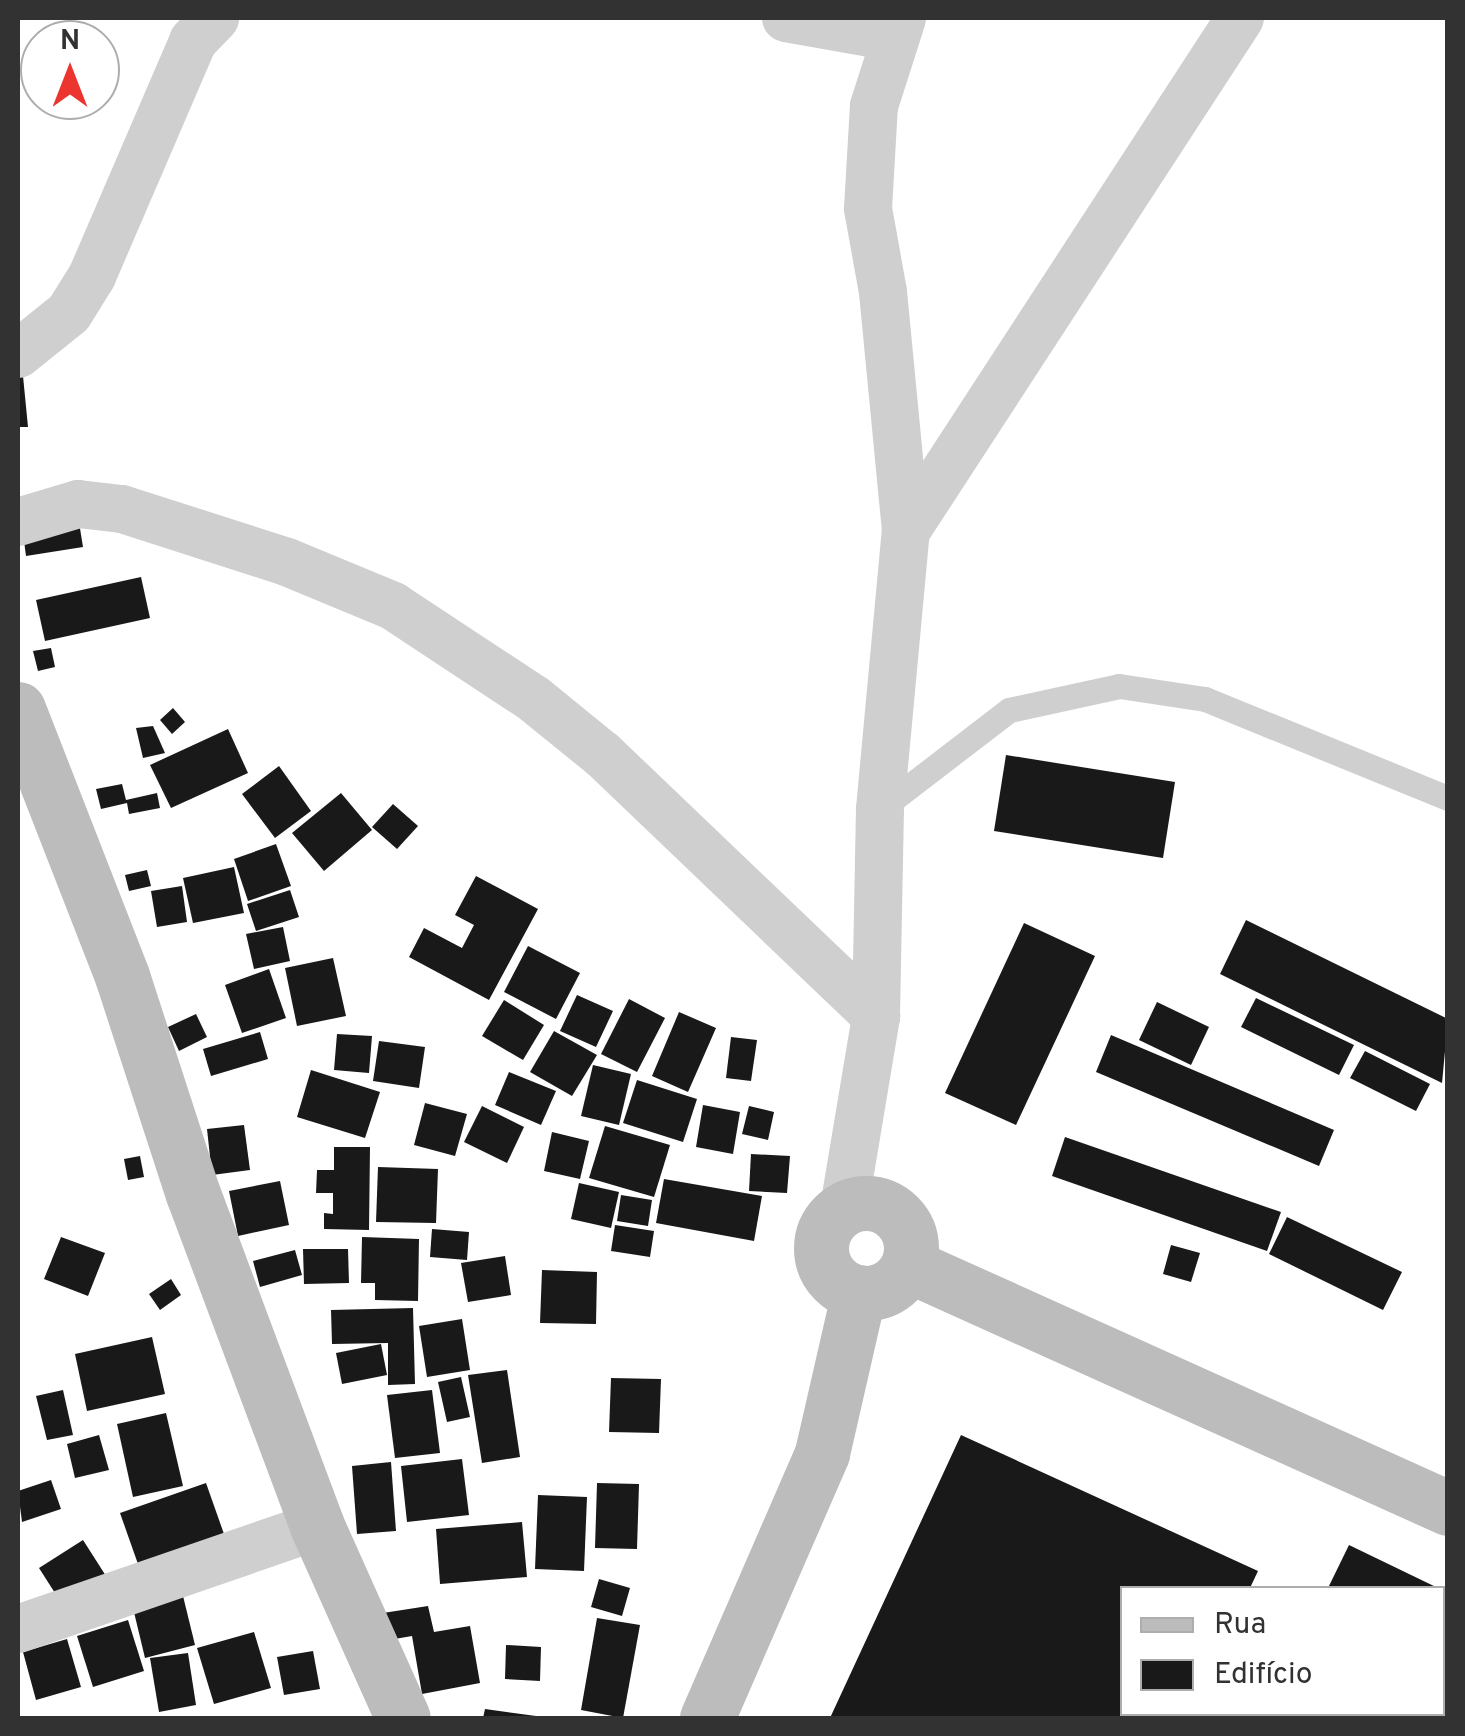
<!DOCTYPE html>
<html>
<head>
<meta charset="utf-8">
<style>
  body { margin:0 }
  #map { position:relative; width:1465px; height:1736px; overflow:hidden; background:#fff; font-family:Overpass,sans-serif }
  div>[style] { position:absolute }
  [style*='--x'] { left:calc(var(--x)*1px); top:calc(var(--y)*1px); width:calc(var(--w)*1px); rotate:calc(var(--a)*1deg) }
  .building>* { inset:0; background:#191919 }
  .lane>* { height:25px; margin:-12.5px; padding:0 12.5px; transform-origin:12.5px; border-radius:12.5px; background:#cfcfcf }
  .street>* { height:48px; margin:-24px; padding:0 24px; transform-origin:24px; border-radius:24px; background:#cfcfcf }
  .secondary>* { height:55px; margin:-27.5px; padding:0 27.5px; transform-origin:27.5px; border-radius:27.5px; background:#bcbcbc }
  .secondary>.ring { margin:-27.5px; padding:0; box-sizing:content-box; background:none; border:55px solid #bcbcbc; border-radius:50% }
  span { translate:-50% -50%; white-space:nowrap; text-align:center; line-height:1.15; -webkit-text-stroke:10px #fff; paint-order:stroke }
  .frame { position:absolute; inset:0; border:20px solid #323232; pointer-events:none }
  .legend { position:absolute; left:1120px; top:1586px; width:325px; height:130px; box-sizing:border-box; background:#fff; border:2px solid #adadad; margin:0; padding:12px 18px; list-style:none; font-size:30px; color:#323232 }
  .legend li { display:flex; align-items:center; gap:20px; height:50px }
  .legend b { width:50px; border:2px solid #adadad }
  .north { position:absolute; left:20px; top:20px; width:100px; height:100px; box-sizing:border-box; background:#fff; border:2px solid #adadad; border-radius:50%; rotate:0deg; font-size:28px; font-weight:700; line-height:40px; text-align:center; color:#323232 }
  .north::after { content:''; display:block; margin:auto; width:35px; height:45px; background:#ed352f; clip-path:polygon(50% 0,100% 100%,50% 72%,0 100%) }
</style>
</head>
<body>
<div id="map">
  <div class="building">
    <i style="clip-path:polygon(23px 376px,28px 427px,18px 427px,18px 377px)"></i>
    <i style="clip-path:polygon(78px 516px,83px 547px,26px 556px,22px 526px)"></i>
    <i style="clip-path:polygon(141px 577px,150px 618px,45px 641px,36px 600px)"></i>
    <i style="clip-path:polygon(51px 648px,55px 667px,38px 671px,33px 651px)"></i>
    <i style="clip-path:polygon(173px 708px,185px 722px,172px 734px,160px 720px)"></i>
    <i style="clip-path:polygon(153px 726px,165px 753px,143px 758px,136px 728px)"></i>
    <i style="clip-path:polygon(228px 729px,248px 773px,171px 808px,150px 765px)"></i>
    <i style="clip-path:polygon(1006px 755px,1175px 782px,1163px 858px,994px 831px)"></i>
    <i style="clip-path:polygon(279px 766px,311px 811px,275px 838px,242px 794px)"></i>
    <i style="clip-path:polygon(122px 784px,126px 800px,157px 793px,160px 808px,129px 814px,127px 803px,101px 809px,96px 789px)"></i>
    <i style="clip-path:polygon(341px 793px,372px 830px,324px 871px,292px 833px)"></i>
    <i style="clip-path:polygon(393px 804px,418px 826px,397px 849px,372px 827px)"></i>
    <i style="clip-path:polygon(276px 844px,291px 886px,248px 901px,234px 859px)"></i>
    <i style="clip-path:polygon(234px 867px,244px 913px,193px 923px,183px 878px)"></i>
    <i style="clip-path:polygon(147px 870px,151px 886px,129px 891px,125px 875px)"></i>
    <i style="clip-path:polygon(476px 876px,538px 909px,489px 1000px,409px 957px,424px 928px,462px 948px,474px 925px,455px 915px)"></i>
    <i style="clip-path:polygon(182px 886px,187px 922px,157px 927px,151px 891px)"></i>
    <i style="clip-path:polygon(290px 890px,299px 917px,256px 931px,247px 904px)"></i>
    <i style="clip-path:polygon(1246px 920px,1448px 1019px,1442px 1083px,1220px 974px)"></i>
    <i style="clip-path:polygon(1024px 923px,1095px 956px,1016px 1125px,945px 1093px)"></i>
    <i style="clip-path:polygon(283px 927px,290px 961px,254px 969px,246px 934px)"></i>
    <i style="clip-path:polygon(528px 946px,580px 973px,556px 1019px,504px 992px)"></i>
    <i style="clip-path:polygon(333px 958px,346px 1016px,297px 1026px,285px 968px)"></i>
    <i style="clip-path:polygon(269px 969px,286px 1018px,242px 1033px,225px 985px)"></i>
    <i style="clip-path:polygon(577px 995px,613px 1011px,596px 1047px,560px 1031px)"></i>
    <i style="clip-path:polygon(1256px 998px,1354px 1045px,1339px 1075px,1241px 1027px)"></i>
    <i style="clip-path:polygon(629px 999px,665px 1018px,637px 1072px,601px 1054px)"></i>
    <i style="clip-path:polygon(504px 1000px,544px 1025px,523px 1060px,482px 1036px)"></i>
    <i style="clip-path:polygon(1157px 1002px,1209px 1027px,1191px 1065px,1139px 1040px)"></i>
    <i style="clip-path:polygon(679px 1012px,716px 1028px,688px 1092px,652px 1076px)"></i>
    <i style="clip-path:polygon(196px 1014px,207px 1037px,179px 1051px,168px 1027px)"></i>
    <i style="clip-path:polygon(554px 1031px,597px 1055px,572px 1096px,530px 1072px)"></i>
    <i style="clip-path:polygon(260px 1032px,268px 1059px,211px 1076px,203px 1049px)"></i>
    <i style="clip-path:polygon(337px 1034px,372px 1036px,369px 1073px,334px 1070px)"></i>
    <i style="clip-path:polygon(1111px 1035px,1334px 1130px,1319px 1166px,1096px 1072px)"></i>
    <i style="clip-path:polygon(731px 1037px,757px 1040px,751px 1081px,726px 1078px)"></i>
    <i style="clip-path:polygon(379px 1041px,425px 1047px,419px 1088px,373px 1081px)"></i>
    <i style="clip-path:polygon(1365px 1051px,1430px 1084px,1416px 1111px,1350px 1078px)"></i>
    <i style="clip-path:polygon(593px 1065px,631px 1074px,619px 1125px,581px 1116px)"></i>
    <i style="clip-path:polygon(311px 1070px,380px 1092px,365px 1138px,297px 1117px)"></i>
    <i style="clip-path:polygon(509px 1072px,556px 1091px,541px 1125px,495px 1105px)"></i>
    <i style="clip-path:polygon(637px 1080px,697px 1099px,683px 1142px,623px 1123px)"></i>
    <i style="clip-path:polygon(425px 1103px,467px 1114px,455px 1156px,414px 1145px)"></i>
    <i style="clip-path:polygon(703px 1105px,740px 1112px,733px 1154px,696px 1147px)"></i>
    <i style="clip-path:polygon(482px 1106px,524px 1127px,507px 1163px,464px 1142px)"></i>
    <i style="clip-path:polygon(749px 1106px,774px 1112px,768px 1140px,742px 1134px)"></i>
    <i style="clip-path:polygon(244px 1125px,250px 1170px,212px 1175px,207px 1129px)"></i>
    <i style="clip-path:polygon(605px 1126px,670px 1145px,654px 1197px,589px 1178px)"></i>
    <i style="clip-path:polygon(552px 1132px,589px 1141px,580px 1179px,544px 1171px)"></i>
    <i style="clip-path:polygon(1065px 1137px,1281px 1212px,1267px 1251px,1052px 1176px)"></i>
    <i style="clip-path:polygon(334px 1147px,370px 1147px,369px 1230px,324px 1229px,324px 1213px,333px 1214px,333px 1193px,316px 1193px,317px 1170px,334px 1170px)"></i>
    <i style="clip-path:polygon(751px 1154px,790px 1156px,787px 1193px,749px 1191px)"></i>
    <i style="clip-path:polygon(140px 1156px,144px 1177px,128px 1180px,124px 1159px)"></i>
    <i style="clip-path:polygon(378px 1167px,438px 1169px,436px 1223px,376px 1222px)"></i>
    <i style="clip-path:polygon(664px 1179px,762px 1196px,754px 1241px,656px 1223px)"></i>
    <i style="clip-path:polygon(280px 1181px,289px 1225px,238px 1236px,229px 1191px)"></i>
    <i style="clip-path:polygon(579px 1183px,619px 1192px,611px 1228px,571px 1219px)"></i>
    <i style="clip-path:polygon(621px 1195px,652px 1200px,648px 1226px,617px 1221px)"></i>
    <i style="clip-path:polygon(1287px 1217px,1402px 1272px,1383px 1310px,1269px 1254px)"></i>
    <i style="clip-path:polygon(615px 1225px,654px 1231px,650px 1257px,611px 1251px)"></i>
    <i style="clip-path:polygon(432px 1229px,469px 1232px,467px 1260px,430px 1257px)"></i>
    <i style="clip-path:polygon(61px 1237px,105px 1253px,88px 1296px,44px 1279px)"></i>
    <i style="clip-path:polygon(362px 1237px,419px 1239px,418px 1301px,375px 1300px,375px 1283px,361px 1283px)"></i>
    <i style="clip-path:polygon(1171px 1245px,1200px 1253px,1191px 1282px,1163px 1274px)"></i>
    <i style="clip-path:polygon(303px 1249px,348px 1249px,349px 1283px,304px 1284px)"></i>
    <i style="clip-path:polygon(295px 1250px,302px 1275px,260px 1287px,253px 1261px)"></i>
    <i style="clip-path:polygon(505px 1256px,511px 1295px,468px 1302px,461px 1263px)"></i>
    <i style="clip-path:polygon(542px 1270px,597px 1272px,596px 1324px,540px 1323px)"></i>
    <i style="clip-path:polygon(171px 1279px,181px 1295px,160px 1310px,149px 1294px)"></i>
    <i style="clip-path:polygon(413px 1308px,415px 1384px,388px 1385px,388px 1343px,332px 1344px,331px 1310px)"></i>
    <i style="clip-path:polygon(462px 1319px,470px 1370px,427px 1377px,419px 1326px)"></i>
    <i style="clip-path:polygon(152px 1337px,165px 1394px,87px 1411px,75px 1354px)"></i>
    <i style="clip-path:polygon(381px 1344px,387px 1375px,342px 1384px,336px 1353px)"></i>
    <i style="clip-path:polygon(507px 1370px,520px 1457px,482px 1463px,468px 1375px)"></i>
    <i style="clip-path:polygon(461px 1377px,470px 1417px,447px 1422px,438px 1382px)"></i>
    <i style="clip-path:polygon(611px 1378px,661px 1379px,659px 1433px,609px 1432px)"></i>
    <i style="clip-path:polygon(63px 1390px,73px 1435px,47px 1440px,36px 1396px)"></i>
    <i style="clip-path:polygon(432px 1390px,440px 1453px,395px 1458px,387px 1395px)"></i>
    <i style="clip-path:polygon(166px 1413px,183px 1486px,133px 1497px,117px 1424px)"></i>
    <i style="clip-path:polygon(99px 1435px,109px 1470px,75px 1478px,67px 1444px)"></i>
    <i style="clip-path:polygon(961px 1435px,1258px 1571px,1250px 1588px,1122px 1588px,1122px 1714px,1255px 1714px,1253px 1718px,830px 1718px)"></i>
    <i style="clip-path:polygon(462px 1459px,469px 1515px,407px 1522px,401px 1466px)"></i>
    <i style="clip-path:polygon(391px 1462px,396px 1531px,357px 1534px,352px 1466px)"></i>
    <i style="clip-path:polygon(51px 1480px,61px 1509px,22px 1522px,18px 1491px)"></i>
    <i style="clip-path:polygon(206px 1483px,224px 1534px,138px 1564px,120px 1513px)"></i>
    <i style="clip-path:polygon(597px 1483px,639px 1484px,637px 1549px,595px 1548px)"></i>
    <i style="clip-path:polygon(538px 1495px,587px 1497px,584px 1571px,535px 1569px)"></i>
    <i style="clip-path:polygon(522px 1522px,527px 1577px,440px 1584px,436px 1529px)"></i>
    <i style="clip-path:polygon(83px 1540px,106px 1576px,62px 1604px,39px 1568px)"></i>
    <i style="clip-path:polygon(1349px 1545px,1438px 1588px,1328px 1588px)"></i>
    <i style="clip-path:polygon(599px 1579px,630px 1588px,622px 1616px,591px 1607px)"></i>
    <i style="clip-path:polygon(1442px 1591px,1448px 1718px,1263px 1718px,1442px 1714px)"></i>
    <i style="clip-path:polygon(183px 1596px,195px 1645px,145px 1658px,133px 1608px)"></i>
    <i style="clip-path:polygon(428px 1606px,434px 1632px,470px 1626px,480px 1683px,422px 1694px,412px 1636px,389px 1640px,383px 1613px)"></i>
    <i style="clip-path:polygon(597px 1618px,640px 1625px,623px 1718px,581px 1710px)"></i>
    <i style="clip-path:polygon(128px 1620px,144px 1671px,93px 1687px,77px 1636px)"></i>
    <i style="clip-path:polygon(254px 1632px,271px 1688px,214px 1704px,197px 1648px)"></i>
    <i style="clip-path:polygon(67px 1639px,81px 1687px,36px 1700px,23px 1652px)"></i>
    <i style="clip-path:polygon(506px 1645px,541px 1647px,540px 1681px,505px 1679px)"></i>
    <i style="clip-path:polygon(313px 1651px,320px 1689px,284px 1695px,277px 1657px)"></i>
    <i style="clip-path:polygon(188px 1653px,196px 1705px,159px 1712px,150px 1658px)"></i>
    <i style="clip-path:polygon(485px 1709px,536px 1716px,536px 1718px,483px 1718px)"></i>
  </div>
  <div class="lane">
    <i style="--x:880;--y:809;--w:163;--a:-37.5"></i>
    <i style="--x:1009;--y:710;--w:113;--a:-12.3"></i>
    <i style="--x:1119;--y:686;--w:87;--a:8.6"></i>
    <i style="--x:1205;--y:699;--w:262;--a:22.2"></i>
  </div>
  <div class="street">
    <i style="--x:786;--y:18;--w:109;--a:10.1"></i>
    <i style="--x:18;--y:354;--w:65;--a:-38.8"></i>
    <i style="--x:69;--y:313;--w:44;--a:-58.1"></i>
    <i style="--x:92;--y:276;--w:256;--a:-66.7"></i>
    <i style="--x:193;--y:41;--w:32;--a:-46"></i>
    <i style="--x:18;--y:522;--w:63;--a:-16.7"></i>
    <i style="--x:78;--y:504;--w:44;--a:6.5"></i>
    <i style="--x:122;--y:509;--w:173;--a:17.8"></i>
    <i style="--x:287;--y:562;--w:115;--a:22.5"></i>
    <i style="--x:393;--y:606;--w:169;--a:33.4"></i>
    <i style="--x:534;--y:699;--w:89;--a:39.1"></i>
    <i style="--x:603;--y:755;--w:378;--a:43.7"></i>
    <i style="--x:906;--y:531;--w:612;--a:-56.93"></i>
    <i style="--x:844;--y:1208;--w:195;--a:-80.5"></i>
    <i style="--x:876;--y:1016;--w:207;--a:-88.9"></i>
    <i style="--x:880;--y:809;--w:279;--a:-84.7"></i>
    <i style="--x:906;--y:531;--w:240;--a:-95.5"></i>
    <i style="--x:883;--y:292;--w:84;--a:-100.2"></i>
    <i style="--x:868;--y:209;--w:103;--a:-86.7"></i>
    <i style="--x:874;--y:106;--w:92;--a:-72.3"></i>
    <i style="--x:18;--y:1629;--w:316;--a:-19"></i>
  </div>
  <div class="secondary">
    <i style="--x:18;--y:709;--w:287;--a:68.7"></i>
    <i style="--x:122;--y:976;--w:229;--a:72"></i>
    <i style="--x:193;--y:1194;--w:354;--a:69.5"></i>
    <i style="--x:317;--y:1526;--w:210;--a:65.9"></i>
    <i class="ring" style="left:821px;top:1203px;width:35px;height:35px"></i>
    <i style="--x:908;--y:1265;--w:592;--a:24.23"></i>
    <i style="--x:707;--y:1718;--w:289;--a:-66.5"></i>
    <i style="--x:822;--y:1453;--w:165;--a:-77.1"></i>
  </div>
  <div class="frame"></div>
  <ul class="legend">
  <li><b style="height:12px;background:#bcbcbc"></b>Rua</li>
  <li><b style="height:28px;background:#191919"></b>Edifício</li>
  </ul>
  <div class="north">N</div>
</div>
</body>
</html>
